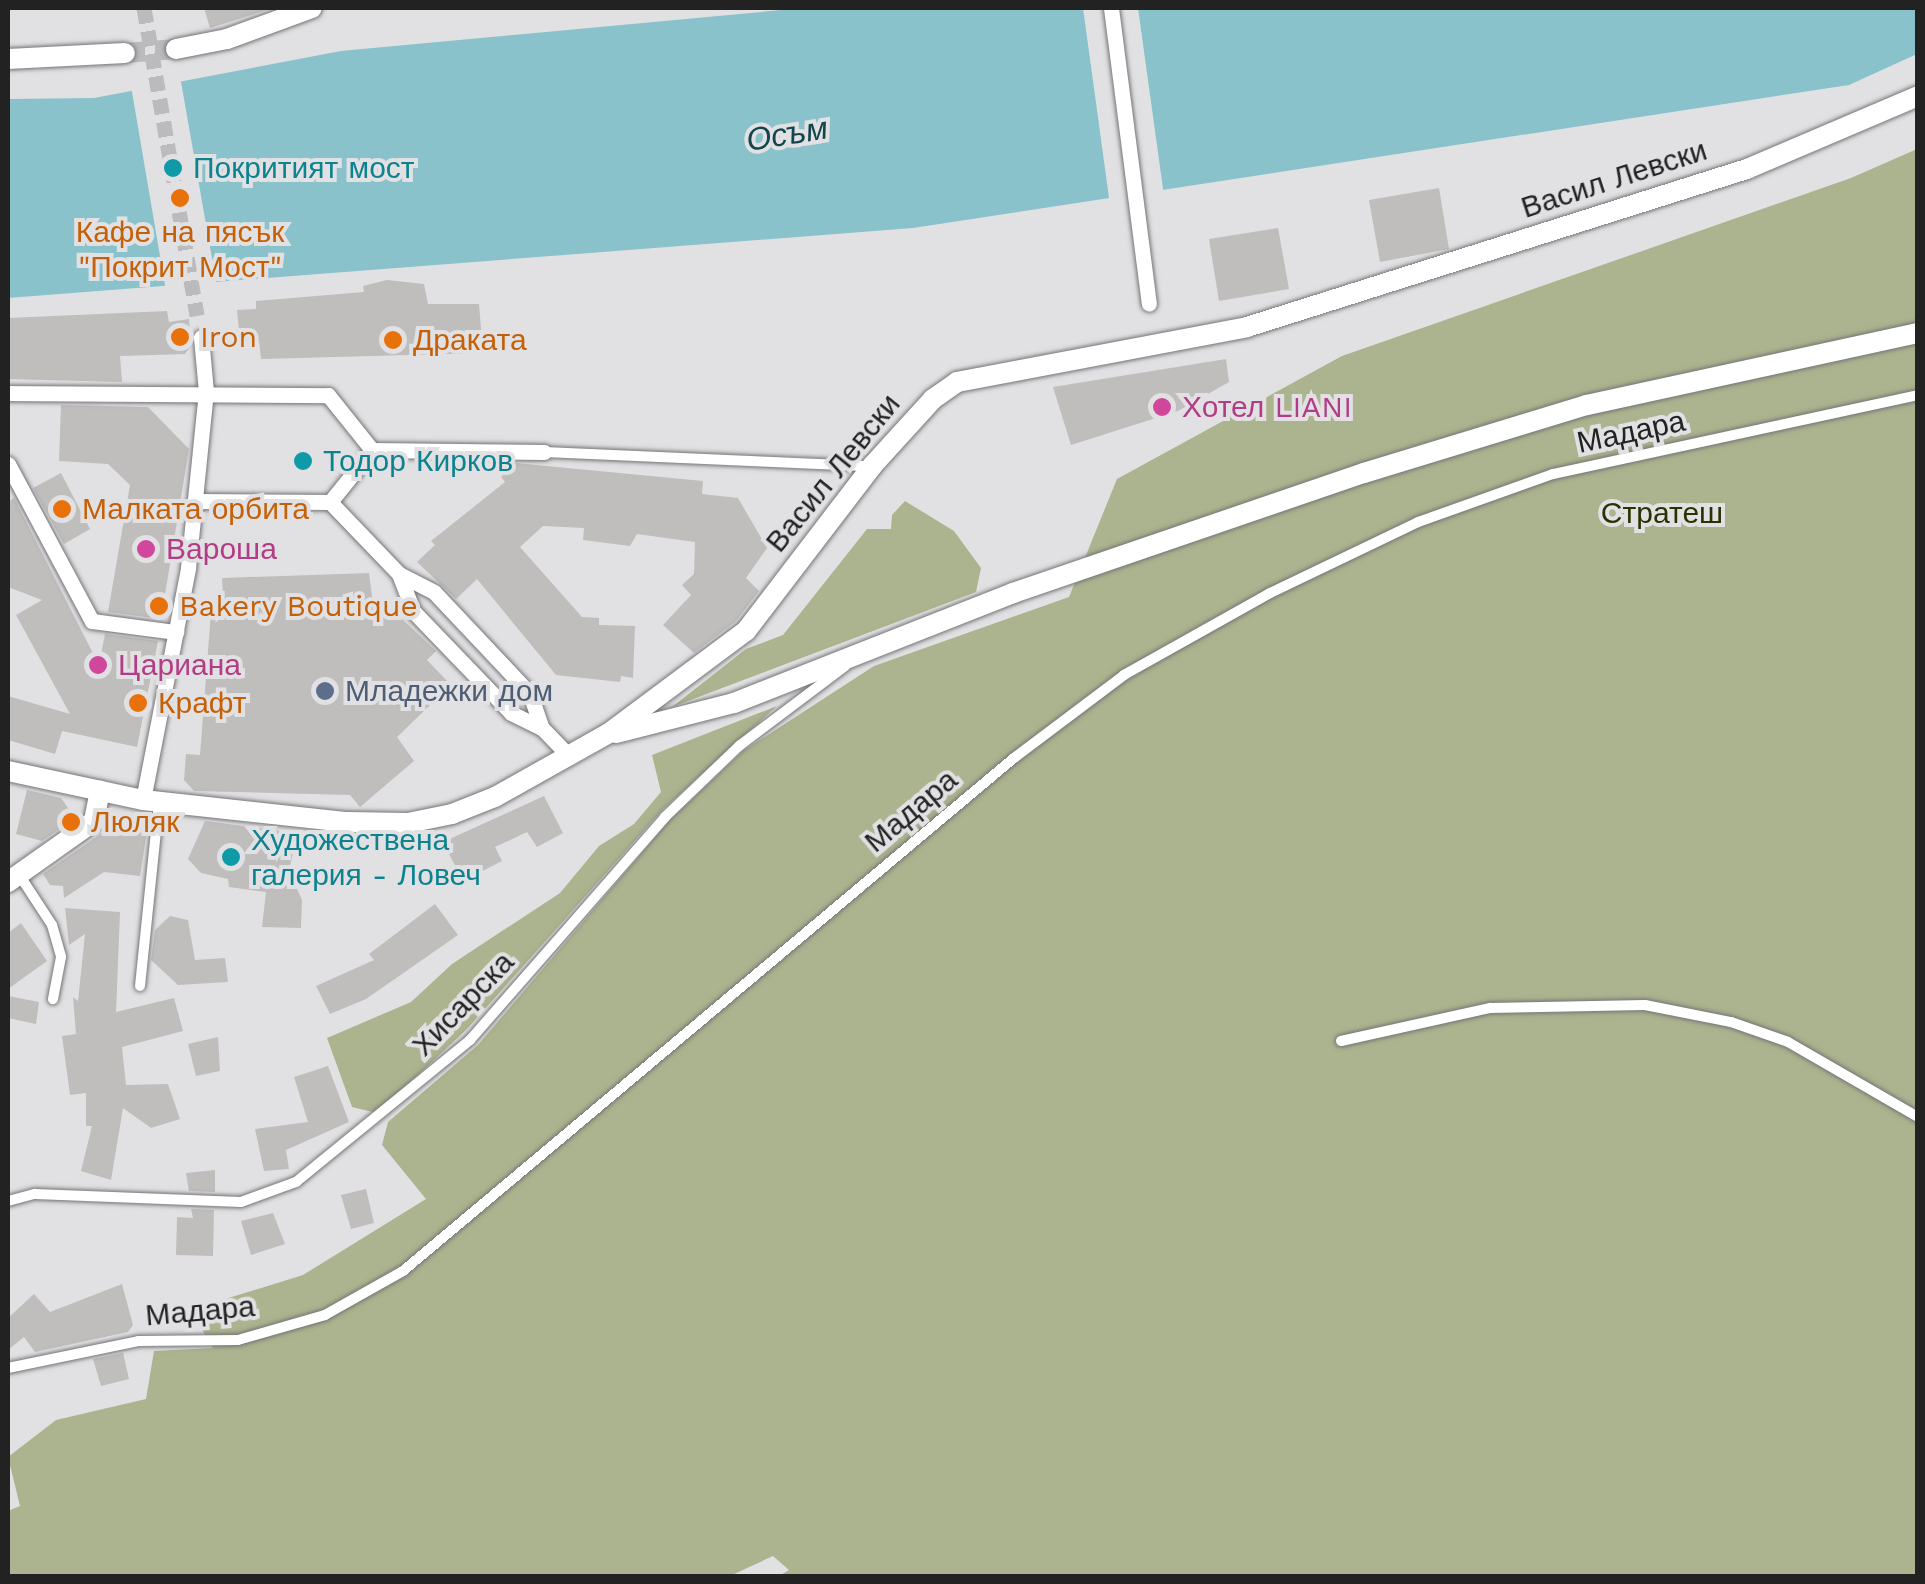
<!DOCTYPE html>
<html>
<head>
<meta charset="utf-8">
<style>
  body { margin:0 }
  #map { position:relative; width:1925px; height:1584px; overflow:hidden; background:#e1e1e4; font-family:"Work Sans",sans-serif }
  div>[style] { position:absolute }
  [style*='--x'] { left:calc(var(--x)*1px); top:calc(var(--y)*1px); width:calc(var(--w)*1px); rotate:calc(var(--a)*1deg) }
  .green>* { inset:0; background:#abb48e }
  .water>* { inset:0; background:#89c2cb }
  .pier>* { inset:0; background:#e1e1e4 }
  .building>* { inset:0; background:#bfbebc }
  .pedestrian-tunnel>* { height:15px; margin-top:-7.5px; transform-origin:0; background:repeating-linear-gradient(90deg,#bbbbbd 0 15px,transparent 0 23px) }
  .minor-tunnel>* { height:20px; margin-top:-10px; transform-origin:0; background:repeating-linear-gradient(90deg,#bbbbbd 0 20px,transparent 0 30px) }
  .roads { filter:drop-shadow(0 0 2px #757577) drop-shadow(0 0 2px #757577) }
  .service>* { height:10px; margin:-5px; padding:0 5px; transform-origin:5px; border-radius:5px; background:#fff }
  .pedestrian>* { height:15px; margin:-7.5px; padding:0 7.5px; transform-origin:7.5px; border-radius:7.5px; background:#fff }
  .minor>* { height:20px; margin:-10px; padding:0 10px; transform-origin:10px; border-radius:10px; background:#fff }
  .dots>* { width:28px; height:28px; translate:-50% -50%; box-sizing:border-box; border:5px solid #e1e1e4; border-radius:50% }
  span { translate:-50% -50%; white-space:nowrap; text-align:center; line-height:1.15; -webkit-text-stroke:8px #e1e1e4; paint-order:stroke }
  .culture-label { font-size:30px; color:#0d838f }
  .left { translate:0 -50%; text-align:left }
  .street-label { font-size:30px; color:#222223 }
  .food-label { font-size:30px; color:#c56008 }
  .hotel-label { font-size:30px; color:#b23c85 }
  .park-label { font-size:30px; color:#2a3200 }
  .service-label { font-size:30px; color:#4e5e75 }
  .water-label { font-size:32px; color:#12464d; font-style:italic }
  .frame { position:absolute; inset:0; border:10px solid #222223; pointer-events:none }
</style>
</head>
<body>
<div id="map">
  <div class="green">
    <i style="clip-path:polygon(1917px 149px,1917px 1576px,779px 1576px,789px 1570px,773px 1556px,730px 1576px,8px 1576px,8px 1511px,20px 1506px,8px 1457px,56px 1420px,146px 1399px,154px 1351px,213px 1348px,198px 1323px,206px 1305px,303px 1275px,426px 1199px,382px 1145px,388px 1122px,478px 1045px,669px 821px,743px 751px,874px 666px,1069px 597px,1117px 479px,1342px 356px,1851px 178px)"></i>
    <i style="clip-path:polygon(905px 501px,954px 531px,981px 568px,976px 592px,672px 707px,746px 649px,783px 635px,867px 529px,891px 529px,892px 515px)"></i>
    <i style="clip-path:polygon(777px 706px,663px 809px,466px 1030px,377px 1113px,352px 1107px,327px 1038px,411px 1002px,452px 964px,560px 893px,599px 846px,634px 824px,661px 792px,652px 755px)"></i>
  </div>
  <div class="water">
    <i style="clip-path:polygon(803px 8px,1917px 8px,1917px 54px,1849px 85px,913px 228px,8px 298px,8px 99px,94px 98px,341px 51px)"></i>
  </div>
  <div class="pier">
    <i style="clip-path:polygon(1083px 8px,1138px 8px,1164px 196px,1110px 205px)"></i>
    <i style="clip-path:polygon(180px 76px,217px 287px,166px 291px,131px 86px)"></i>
  </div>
  <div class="building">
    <i style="clip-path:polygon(204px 8px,273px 8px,210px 28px)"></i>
    <i style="clip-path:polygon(1439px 188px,1449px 249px,1380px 262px,1369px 200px)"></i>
    <i style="clip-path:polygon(1278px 228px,1289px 289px,1219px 301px,1209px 239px)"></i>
    <i style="clip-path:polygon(387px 280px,424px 284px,428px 304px,479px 304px,483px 353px,261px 359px,259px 341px,240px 341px,237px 310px,256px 309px,256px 301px,364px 292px,363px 286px)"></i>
    <i style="clip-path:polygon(167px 311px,169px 322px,189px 319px,191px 346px,185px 354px,120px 356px,122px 382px,8px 379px,8px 318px)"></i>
    <i style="clip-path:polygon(1226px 359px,1229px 382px,1178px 411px,1071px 445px,1053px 387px)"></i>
    <i style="clip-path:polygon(61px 405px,148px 407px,189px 449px,161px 619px,108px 612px,130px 485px,108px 464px,59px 461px)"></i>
    <i style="clip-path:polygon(515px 463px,703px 481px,702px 494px,738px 498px,767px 548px,746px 578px,759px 591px,736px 621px,694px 653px,663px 625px,691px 595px,682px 585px,694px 574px,695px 542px,637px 534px,630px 546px,583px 540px,584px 528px,543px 526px,520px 547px,582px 617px,599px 618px,599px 625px,635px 626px,633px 678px,621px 676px,620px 682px,556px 675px,477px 579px,456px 599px,417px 562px,435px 545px,431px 541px,505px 482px,501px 477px)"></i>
    <i style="clip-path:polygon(61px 473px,90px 529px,64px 544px,33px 488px)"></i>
    <i style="clip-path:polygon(14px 498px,99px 665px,105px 634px,158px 641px,137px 747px,62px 731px,55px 754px,8px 740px,8px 696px,70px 714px,16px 615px,42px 600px,8px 587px,8px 502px)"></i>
    <i style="clip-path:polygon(369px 573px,373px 604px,386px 604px,436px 651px,427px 660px,451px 685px,397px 737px,414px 761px,360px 807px,350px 795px,194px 791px,184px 780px,186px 754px,200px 755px,211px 612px,224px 611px,222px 578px)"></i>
    <i style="clip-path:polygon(27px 790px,61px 798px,75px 818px,42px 841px,16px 834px)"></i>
    <i style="clip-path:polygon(544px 796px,563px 833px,537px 847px,527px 832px,495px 847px,502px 861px,463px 881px,443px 842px)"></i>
    <i style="clip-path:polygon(205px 821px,297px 833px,289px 871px,302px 900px,301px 928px,262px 927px,266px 892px,229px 887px,228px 879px,201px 873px,188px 859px)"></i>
    <i style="clip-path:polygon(115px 824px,147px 831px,140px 876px,104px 872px,64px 898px,63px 886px,50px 885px,43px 874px)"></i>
    <i style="clip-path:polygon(435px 904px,458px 935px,366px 999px,330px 1014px,316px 986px,374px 960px,369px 954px)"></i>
    <i style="clip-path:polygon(65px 908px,120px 912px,116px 1012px,174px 998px,183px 1031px,122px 1047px,126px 1085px,168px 1084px,180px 1119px,151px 1128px,123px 1108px,111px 1180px,81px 1171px,92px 1126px,86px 1126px,86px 1093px,70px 1095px,62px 1036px,76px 1034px,73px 997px,78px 1001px,85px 934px,69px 945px)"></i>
    <i style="clip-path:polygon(170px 916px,188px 920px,195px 960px,225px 958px,228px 982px,178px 985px,151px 960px,155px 930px)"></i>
    <i style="clip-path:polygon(21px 923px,47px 961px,8px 989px,8px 933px)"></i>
    <i style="clip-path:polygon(8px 996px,39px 1002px,36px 1024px,8px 1018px)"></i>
    <i style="clip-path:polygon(218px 1037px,220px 1071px,196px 1076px,188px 1044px)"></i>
    <i style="clip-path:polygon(328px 1066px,349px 1122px,286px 1150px,289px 1169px,264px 1171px,255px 1129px,308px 1122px,294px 1077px)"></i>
    <i style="clip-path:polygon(215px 1170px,215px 1192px,189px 1191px,186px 1173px)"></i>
    <i style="clip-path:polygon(366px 1189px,374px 1223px,351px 1229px,341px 1195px)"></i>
    <i style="clip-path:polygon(191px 1209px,214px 1210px,213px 1256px,176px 1255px,177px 1217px,193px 1218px)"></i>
    <i style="clip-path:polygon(273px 1213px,285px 1244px,251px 1255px,241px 1221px)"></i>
    <i style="clip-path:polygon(122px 1284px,133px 1325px,128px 1332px,35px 1352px,24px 1337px,8px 1350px,8px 1318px,34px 1294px,50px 1312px)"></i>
    <i style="clip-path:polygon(123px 1353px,129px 1379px,101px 1386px,93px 1359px)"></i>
  </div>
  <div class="pedestrian-tunnel">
    <i style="--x:144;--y:8;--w:312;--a:80.2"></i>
  </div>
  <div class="minor-tunnel">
    <i style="--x:125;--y:53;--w:51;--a:-4.5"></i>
  </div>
  <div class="roads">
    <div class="service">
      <i style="--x:544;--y:452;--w:327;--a:2.5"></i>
      <i style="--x:18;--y:873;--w:62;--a:56.8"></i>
      <i style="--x:52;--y:925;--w:33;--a:74"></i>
      <i style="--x:61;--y:957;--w:43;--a:100.8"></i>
      <i style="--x:140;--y:986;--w:185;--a:-84.1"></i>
      <i style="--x:1341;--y:1041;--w:153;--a:-12.5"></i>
      <i style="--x:1490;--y:1008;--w:155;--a:-1.1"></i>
      <i style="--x:1645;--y:1005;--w:88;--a:11.2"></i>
      <i style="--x:1731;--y:1022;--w:60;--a:19.3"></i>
      <i style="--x:1788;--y:1042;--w:150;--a:30"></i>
      <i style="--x:8;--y:1201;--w:28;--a:-15"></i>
      <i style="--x:35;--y:1194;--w:206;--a:2.2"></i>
      <i style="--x:241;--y:1202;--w:59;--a:-20"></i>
      <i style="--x:296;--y:1182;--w:225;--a:-39.2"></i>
      <i style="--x:470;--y:1040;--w:296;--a:-48.8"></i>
      <i style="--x:665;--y:817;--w:103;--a:-43.8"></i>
      <i style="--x:739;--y:746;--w:133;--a:-37"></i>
      <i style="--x:8;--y:1368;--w:133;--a:-11.7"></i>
      <i style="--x:138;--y:1341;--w:100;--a:-0.6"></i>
      <i style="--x:238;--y:1340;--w:91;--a:-16"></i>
      <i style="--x:325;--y:1315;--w:90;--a:-29.4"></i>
      <i style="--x:403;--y:1271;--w:798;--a:-40.02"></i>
      <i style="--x:1014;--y:758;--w:138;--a:-37"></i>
      <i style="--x:1124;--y:675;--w:167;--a:-29.3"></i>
      <i style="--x:1270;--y:593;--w:164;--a:-25.6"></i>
      <i style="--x:1418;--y:522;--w:143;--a:-19.6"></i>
      <i style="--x:1553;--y:474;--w:373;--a:-12.2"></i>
    </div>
    <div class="pedestrian">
      <i style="--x:1111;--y:8;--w:298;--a:82.7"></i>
      <i style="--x:8;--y:393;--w:320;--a:0.4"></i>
      <i style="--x:328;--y:395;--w:70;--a:51.3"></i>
      <i style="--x:372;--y:450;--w:172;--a:0.7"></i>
      <i style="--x:8;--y:464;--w:178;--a:61.9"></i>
      <i style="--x:92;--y:621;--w:85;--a:7.5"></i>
      <i style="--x:196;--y:501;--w:134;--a:0.4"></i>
      <i style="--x:330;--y:502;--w:67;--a:-51.1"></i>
      <i style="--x:330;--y:502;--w:100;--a:46.2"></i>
      <i style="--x:399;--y:574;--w:39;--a:27"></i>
      <i style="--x:434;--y:592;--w:140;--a:46.7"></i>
      <i style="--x:530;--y:694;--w:36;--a:71"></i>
      <i style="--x:399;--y:574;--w:40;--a:69"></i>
      <i style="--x:413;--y:611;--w:141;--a:46.1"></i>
      <i style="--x:511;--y:713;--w:34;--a:26"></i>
      <i style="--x:542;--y:728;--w:40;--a:46"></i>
      <i style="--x:143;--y:800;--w:236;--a:-79"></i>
      <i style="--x:188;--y:568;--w:177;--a:-84.2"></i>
      <i style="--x:206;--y:392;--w:55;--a:-95.2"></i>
    </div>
    <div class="minor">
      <i style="--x:176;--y:49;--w:52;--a:-11.1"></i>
      <i style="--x:227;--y:39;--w:90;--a:-20"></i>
      <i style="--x:8;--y:59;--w:117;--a:-2.9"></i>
      <i style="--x:616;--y:733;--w:122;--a:-14.3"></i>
      <i style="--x:734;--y:703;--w:300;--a:-21.5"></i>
      <i style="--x:1013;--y:593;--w:371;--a:-18.9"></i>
      <i style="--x:1364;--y:473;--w:233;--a:-17"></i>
      <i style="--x:1587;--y:405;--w:339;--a:-12.3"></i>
      <i style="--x:8;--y:771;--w:138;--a:12.1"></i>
      <i style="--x:143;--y:800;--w:205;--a:6.2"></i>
      <i style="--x:347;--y:822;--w:61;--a:0.9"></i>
      <i style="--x:408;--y:823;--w:45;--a:-11.6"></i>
      <i style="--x:452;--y:814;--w:46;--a:-21.6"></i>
      <i style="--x:495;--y:797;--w:131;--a:-29.3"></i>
      <i style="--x:609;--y:733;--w:171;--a:-36.7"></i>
      <i style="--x:746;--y:631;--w:208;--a:-52.6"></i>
      <i style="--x:872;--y:466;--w:91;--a:-47.7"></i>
      <i style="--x:933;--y:399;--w:29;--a:-35"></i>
      <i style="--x:957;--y:382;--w:295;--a:-10.7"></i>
      <i style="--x:1247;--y:327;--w:524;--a:-17.54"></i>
      <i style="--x:1747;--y:169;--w:186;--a:-23.1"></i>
      <i style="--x:8;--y:882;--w:105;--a:-35.3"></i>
      <i style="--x:94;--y:821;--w:31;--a:-79"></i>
    </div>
  </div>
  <div class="dots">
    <i style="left:173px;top:168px;background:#0f9aa8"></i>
    <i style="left:180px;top:198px;background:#e8710a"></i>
    <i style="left:180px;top:337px;background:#e8710a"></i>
    <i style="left:393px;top:340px;background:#e8710a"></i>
    <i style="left:1162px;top:407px;background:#d1479c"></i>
    <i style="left:303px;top:461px;background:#0f9aa8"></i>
    <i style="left:62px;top:509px;background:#e8710a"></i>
    <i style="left:146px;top:549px;background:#d1479c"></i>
    <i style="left:159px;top:606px;background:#e8710a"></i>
    <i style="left:98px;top:665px;background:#d1479c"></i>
    <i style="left:325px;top:691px;background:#5c6f8a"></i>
    <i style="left:138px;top:703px;background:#e8710a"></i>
    <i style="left:71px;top:822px;background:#e8710a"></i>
    <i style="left:231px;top:857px;background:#0f9aa8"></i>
  </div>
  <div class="culture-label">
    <span class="left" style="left:193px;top:168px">Покритият мост</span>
    <span class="left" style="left:323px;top:461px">Тодор Кирков</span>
    <span class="left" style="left:251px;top:857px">Художествена<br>галерия - Ловеч</span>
  </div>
  <div class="street-label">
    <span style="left:1614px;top:179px;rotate:-18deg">Васил Левски</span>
    <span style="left:1631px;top:432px;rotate:-12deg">Мадара</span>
    <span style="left:833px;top:473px;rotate:-51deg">Васил Левски</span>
    <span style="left:911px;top:811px;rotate:-40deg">Мадара</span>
    <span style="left:463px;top:1004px;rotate:-46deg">Хисарска</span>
    <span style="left:200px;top:1311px;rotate:-5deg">Мадара</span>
  </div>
  <div class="food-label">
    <span style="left:180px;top:249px">Кафе на пясък<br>"Покрит Мост"</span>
    <span class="left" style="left:200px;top:337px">Iron</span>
    <span class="left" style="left:413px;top:340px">Драката</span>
    <span class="left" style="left:82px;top:509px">Малката орбита</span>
    <span class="left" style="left:179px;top:606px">Bakery Boutique</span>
    <span class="left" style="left:158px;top:703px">Крафт</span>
    <span class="left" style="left:91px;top:822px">Люляк</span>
  </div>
  <div class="hotel-label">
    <span class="left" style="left:1182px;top:407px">Хотел LIANI</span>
    <span class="left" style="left:166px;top:549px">Вароша</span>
    <span class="left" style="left:118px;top:665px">Цариана</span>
  </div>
  <div class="park-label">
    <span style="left:1662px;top:513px">Стратеш</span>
  </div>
  <div class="service-label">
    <span class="left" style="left:345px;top:691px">Младежки дом</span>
  </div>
  <div class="water-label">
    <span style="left:787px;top:134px;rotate:-9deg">Осъм</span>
  </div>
  <div class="frame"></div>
</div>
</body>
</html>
